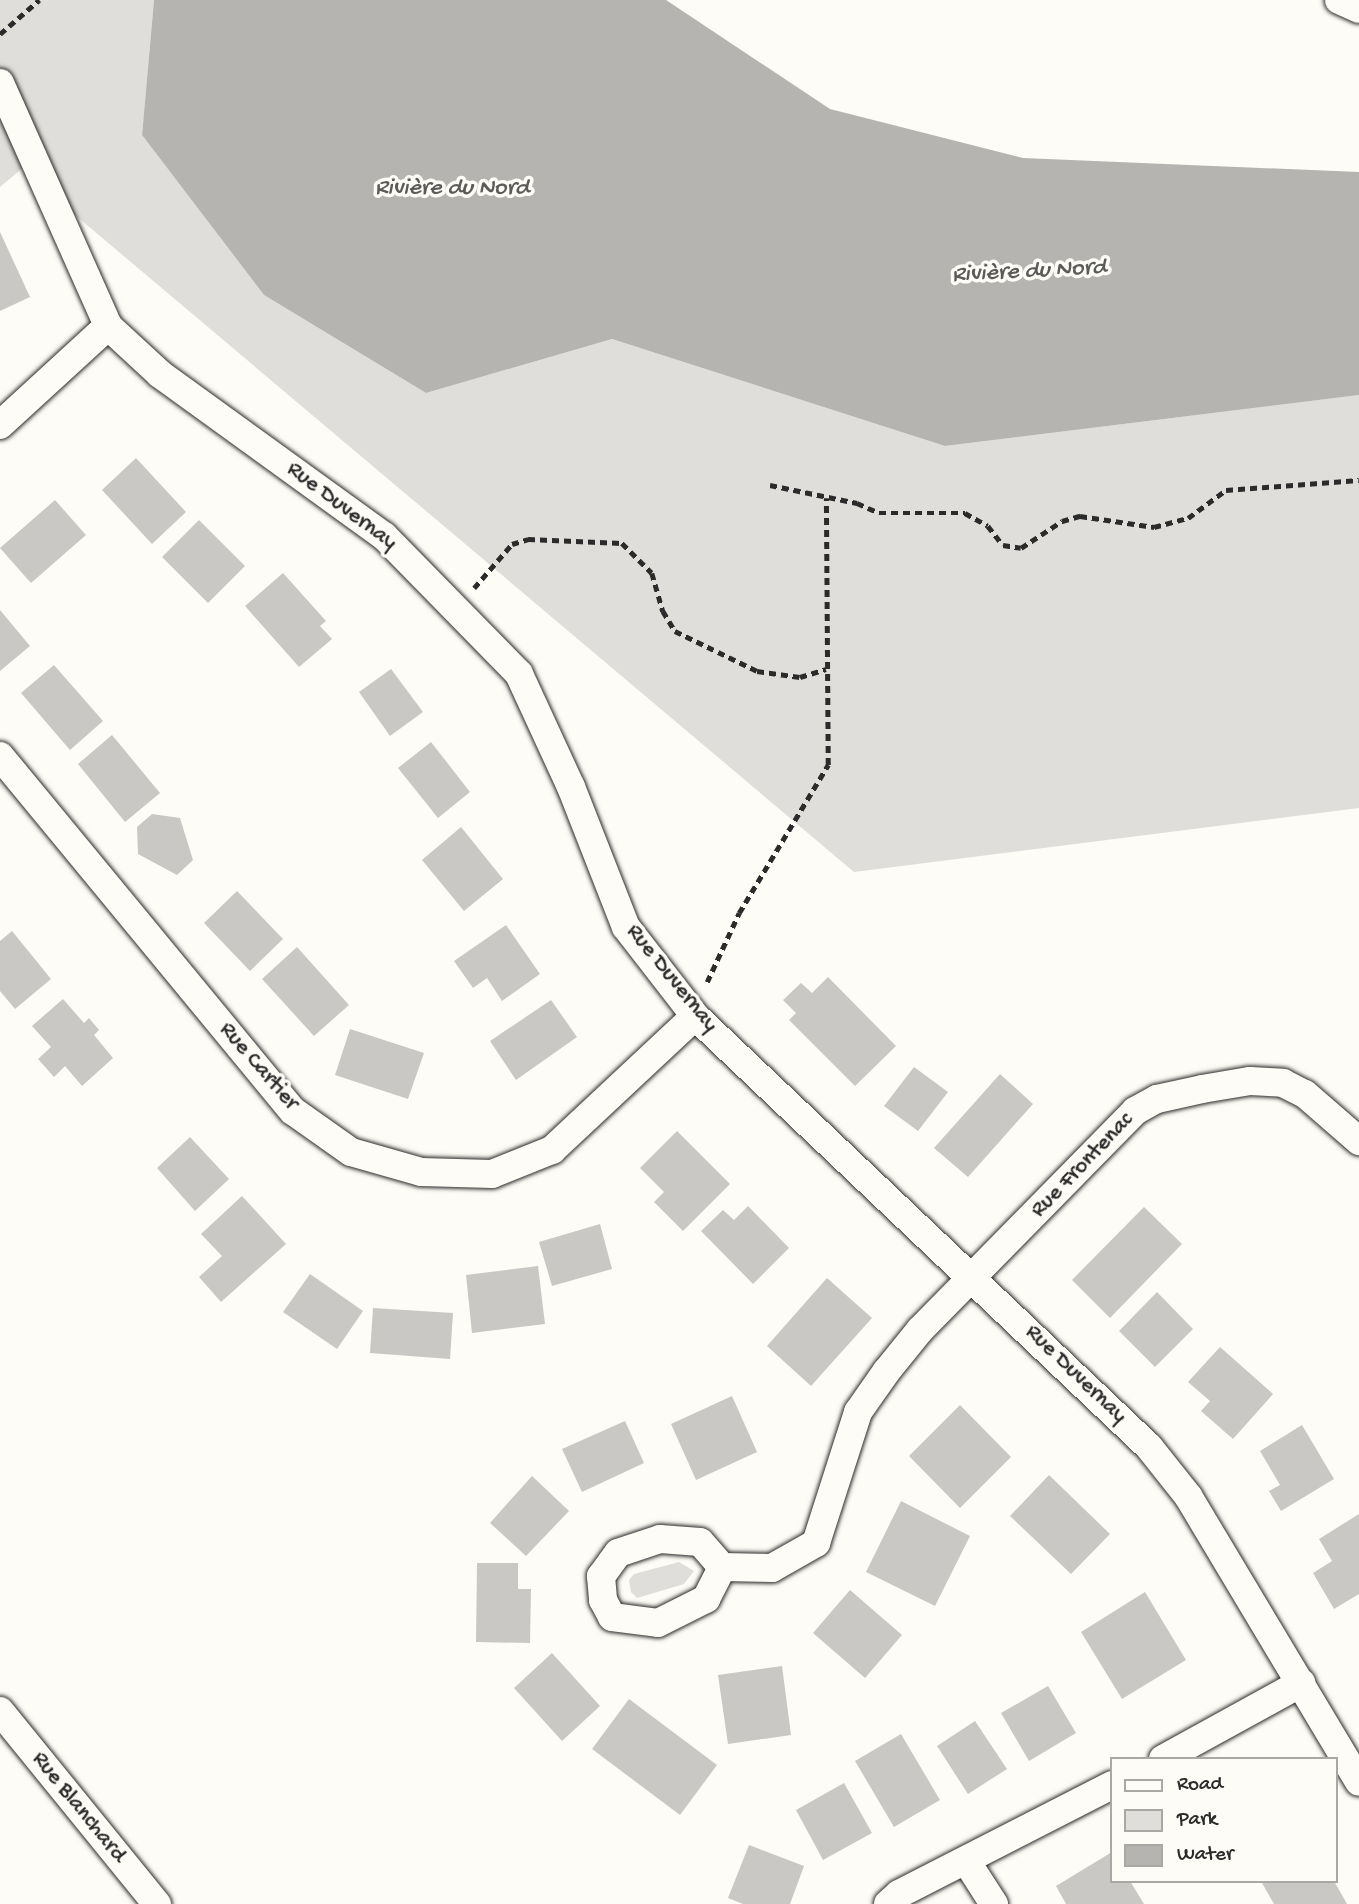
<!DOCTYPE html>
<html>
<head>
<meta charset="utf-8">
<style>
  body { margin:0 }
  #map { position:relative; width:1359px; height:1904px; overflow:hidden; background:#fdfcf7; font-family:"Gochi Hand",sans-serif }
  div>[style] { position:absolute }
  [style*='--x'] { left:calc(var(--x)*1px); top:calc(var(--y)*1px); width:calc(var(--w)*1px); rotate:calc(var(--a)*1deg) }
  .green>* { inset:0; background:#dfdeda }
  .water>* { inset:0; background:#b5b4b1 }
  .building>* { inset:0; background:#c9c8c4 }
  .path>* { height:4.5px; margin-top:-2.25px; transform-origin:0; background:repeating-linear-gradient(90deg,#2b2b2b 0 7px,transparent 0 12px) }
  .roads { filter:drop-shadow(0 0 2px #2b2b2b) drop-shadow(0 0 2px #2b2b2b) }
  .street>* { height:28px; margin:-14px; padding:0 14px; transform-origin:14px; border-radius:14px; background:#fdfcf7 }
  span { translate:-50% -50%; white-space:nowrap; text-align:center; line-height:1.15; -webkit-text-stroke:7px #fdfcf7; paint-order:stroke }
  .street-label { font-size:23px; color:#2b2b2b }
  .water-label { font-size:24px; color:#5b5b5a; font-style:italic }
  .legend { position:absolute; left:1110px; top:1757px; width:228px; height:126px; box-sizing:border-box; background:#fdfcf7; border:2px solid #a9a8a5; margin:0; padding:9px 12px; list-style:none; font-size:21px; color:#2b2b2b }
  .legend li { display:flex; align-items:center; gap:14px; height:35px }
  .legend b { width:35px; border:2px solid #a9a8a5 }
</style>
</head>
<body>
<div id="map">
  <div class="green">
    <i style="clip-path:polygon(0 0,154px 0,142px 135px,264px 295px,426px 393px,612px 339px,945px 446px,1359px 395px,1359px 808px,854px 872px,49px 193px,31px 161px,0 187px)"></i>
    <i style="clip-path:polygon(679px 1562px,694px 1571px,684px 1584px,637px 1598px,631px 1592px,629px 1580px,634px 1574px)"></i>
  </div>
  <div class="water">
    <i style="clip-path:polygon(154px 0,666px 0,830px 109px,1023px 158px,1359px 172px,1359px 395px,945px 446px,612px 339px,426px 393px,264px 295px,142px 135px)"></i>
  </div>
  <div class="building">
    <i style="clip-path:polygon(0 232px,30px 297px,0 311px)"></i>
    <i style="clip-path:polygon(136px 458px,186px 512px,152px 544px,102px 490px)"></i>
    <i style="clip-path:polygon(55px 500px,86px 535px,31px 583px,0 548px)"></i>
    <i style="clip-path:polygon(199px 520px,245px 566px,208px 603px,162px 557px)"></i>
    <i style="clip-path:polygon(283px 573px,326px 621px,320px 626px,332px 639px,299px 667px,245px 606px)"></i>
    <i style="clip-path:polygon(0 610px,30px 646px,0 671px)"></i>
    <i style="clip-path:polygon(54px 665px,103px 721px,70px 750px,21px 693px)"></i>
    <i style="clip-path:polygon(391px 669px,423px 712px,390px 736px,359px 692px)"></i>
    <i style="clip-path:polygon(112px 735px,160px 793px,125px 822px,78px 764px)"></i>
    <i style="clip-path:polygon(431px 742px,470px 792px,438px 818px,398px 768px)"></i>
    <i style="clip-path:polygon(152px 814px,180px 818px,193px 860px,177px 875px,138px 854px,137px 827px)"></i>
    <i style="clip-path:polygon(461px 827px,503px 879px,464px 911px,422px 860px)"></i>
    <i style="clip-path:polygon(237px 891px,283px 939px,250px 971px,204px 923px)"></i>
    <i style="clip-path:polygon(506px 925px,540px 974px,502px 1001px,487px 978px,473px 988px,454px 961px)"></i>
    <i style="clip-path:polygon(12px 931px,51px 979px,15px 1009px,0 991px,0 941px)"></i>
    <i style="clip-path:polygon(297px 947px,349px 1005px,314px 1036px,262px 979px)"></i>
    <i style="clip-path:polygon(828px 977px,896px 1046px,855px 1086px,789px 1020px,796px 1013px,783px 1000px,801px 983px,812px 993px)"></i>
    <i style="clip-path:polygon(63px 999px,84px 1023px,89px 1018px,99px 1030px,94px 1035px,113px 1058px,82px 1086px,65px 1066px,54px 1077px,38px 1059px,51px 1047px,32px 1026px)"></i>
    <i style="clip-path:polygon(551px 1000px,577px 1037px,516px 1080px,490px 1041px)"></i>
    <i style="clip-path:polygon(350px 1029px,424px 1053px,408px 1099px,335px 1075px)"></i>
    <i style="clip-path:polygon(914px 1067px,948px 1092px,918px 1131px,884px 1106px)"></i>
    <i style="clip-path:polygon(1000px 1074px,1033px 1104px,968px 1177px,934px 1148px)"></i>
    <i style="clip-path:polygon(677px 1131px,730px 1184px,683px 1231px,654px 1202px,664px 1192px,640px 1168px)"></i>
    <i style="clip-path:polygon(190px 1137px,229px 1179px,195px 1211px,157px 1168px)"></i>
    <i style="clip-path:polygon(242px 1196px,286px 1244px,221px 1302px,199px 1277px,222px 1256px,201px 1234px)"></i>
    <i style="clip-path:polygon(748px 1206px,789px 1248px,753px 1284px,701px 1231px,723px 1210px,734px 1220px)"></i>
    <i style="clip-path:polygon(1144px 1207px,1182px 1244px,1110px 1318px,1072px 1280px)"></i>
    <i style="clip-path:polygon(600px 1224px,612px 1269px,552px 1286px,539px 1242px)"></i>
    <i style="clip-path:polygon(538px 1266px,545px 1324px,472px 1333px,466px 1275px)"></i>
    <i style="clip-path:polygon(310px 1274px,363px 1311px,337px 1349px,283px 1312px)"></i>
    <i style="clip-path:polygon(827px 1278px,872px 1318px,811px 1386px,767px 1346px)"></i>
    <i style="clip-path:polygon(1157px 1292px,1193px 1329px,1155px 1367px,1119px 1331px)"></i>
    <i style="clip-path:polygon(373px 1308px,453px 1313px,450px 1359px,370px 1353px)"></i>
    <i style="clip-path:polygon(1220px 1347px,1273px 1394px,1233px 1439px,1201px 1411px,1210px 1401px,1188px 1382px)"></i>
    <i style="clip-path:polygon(732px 1396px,757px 1452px,696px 1480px,671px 1424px)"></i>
    <i style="clip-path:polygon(960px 1405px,1011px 1457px,960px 1508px,909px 1456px)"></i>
    <i style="clip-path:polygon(625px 1421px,644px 1463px,582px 1492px,562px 1449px)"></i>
    <i style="clip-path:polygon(1302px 1425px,1334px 1479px,1281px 1511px,1269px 1491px,1280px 1485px,1260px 1451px)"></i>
    <i style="clip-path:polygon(1049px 1475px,1110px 1534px,1071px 1574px,1010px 1516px)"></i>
    <i style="clip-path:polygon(532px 1476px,569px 1511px,526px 1556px,490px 1523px)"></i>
    <i style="clip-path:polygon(901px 1501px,970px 1536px,935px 1606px,866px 1572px)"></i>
    <i style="clip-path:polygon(1359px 1514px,1359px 1594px,1334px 1609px,1313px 1573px,1332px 1561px,1319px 1539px)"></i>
    <i style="clip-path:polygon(477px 1563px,518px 1563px,518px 1589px,531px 1589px,530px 1643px,476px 1642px)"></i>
    <i style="clip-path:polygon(850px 1590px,902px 1635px,865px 1678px,813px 1633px)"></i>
    <i style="clip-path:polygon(1145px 1592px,1186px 1660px,1122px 1699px,1081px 1632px)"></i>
    <i style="clip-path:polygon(552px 1653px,600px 1706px,562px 1741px,514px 1688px)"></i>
    <i style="clip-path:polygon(782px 1666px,791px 1735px,728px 1744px,718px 1675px)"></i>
    <i style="clip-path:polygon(1048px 1686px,1076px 1733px,1029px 1761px,1001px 1713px)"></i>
    <i style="clip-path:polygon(629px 1699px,717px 1765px,680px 1815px,592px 1749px)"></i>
    <i style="clip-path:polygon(975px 1721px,1007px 1769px,968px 1794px,937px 1746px)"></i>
    <i style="clip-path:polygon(901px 1734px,940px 1800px,894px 1827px,855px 1761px)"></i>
    <i style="clip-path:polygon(844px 1783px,872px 1833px,823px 1860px,796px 1810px)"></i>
    <i style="clip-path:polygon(749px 1845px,804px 1866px,790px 1904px,743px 1904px,728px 1898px)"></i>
    <i style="clip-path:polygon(1112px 1852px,1112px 1881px,1130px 1881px,1144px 1904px,1066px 1904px,1056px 1886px)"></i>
    <i style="clip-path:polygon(1265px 1881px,1334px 1881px,1347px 1904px,1274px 1904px,1262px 1883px)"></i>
  </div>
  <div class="path">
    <i style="--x:0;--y:34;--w:52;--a:-41.1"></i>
    <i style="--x:770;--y:485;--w:89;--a:11.7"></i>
    <i style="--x:857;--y:503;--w:24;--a:24"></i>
    <i style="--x:879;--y:513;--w:86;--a:0"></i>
    <i style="--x:965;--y:513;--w:26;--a:29"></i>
    <i style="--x:988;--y:526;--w:24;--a:52"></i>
    <i style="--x:1003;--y:545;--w:18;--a:9"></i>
    <i style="--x:1021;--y:548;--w:49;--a:-33.4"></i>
    <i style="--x:1062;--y:521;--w:19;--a:-16"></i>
    <i style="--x:1080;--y:516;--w:75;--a:8.5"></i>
    <i style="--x:1154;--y:527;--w:35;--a:-15"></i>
    <i style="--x:1188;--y:518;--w:47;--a:-36.4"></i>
    <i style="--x:1226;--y:490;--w:133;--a:-4.3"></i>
    <i style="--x:474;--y:588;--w:58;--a:-49.2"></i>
    <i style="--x:512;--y:544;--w:17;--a:-17"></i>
    <i style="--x:528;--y:539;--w:94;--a:2.4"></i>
    <i style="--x:622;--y:543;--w:42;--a:45"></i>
    <i style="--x:652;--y:573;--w:40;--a:74"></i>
    <i style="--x:663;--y:611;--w:23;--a:59"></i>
    <i style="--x:675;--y:631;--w:91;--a:26"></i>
    <i style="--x:757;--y:671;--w:43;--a:7.9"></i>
    <i style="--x:800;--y:677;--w:27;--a:-17"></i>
    <i style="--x:707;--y:982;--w:76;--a:-65.1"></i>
    <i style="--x:739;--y:913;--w:173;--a:-59"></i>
    <i style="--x:828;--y:765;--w:267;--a:-90.4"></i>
  </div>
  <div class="roads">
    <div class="street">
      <i style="--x:1339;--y:0;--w:22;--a:24"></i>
      <i style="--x:0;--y:83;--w:266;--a:66"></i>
      <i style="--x:108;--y:326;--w:71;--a:42.7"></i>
      <i style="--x:160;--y:374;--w:276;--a:35.9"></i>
      <i style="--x:384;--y:536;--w:193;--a:45.6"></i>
      <i style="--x:519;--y:674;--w:124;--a:65.3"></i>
      <i style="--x:571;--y:787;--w:150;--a:68.6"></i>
      <i style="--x:626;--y:927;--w:113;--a:52.2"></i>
      <i style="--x:695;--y:1016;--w:626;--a:43.51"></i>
      <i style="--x:1149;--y:1447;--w:63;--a:51.5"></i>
      <i style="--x:1188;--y:1496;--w:333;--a:59.1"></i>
      <i style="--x:0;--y:425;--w:147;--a:-42.5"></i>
      <i style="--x:0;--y:756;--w:460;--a:50.5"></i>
      <i style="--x:293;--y:1111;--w:71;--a:35.3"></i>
      <i style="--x:351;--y:1152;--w:73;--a:15.9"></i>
      <i style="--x:421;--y:1172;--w:71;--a:1.6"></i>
      <i style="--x:492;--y:1174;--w:65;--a:-21.8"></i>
      <i style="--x:552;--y:1150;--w:196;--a:-43.1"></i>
      <i style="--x:722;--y:1567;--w:33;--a:-131"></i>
      <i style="--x:700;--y:1542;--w:40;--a:-175.7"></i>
      <i style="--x:660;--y:1539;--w:44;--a:161.6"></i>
      <i style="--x:618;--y:1553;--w:29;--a:126"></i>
      <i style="--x:601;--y:1576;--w:24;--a:85"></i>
      <i style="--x:603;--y:1600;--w:19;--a:62"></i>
      <i style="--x:612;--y:1617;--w:46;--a:7.4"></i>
      <i style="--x:658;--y:1623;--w:54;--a:-26.6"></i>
      <i style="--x:706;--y:1599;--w:36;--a:-63"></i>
      <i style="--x:722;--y:1567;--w:50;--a:1.1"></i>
      <i style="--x:772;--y:1568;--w:51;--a:-29.6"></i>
      <i style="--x:816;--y:1543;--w:138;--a:-72.2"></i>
      <i style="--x:858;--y:1412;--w:49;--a:-55"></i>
      <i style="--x:886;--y:1372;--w:54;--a:-51"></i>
      <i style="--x:920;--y:1330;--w:307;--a:-45.5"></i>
      <i style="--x:1135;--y:1111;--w:25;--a:-29"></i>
      <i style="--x:1157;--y:1099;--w:46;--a:-12.5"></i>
      <i style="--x:1202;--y:1089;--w:49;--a:-9.5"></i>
      <i style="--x:1250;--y:1081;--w:33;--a:3"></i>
      <i style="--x:1283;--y:1083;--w:25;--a:27"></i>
      <i style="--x:1305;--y:1094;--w:72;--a:41"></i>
      <i style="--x:0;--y:1711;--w:249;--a:50.9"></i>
      <i style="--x:1163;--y:1759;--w:158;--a:-28.8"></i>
      <i style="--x:967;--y:1862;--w:50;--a:57.3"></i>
      <i style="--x:888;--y:1904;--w:15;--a:-42"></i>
      <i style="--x:899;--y:1894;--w:239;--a:-27.1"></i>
    </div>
  </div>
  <div class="street-label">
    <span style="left:341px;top:507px;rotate:37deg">Rue Duvernay</span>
    <span style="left:671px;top:979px;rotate:51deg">Rue Duvernay</span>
    <span style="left:258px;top:1067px;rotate:49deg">Rue Cartier</span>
    <span style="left:1083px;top:1166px;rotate:-46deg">Rue Frontenac</span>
    <span style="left:1075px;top:1375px;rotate:44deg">Rue Duvernay</span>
    <span style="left:78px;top:1808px;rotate:51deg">Rue Blanchard</span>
  </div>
  <div class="water-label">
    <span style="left:452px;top:189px">Rivière du Nord</span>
    <span style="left:1029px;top:272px;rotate:-3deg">Rivière du Nord</span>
  </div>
  <ul class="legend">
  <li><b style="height:9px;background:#fdfcf7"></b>Road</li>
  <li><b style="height:19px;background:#dfdeda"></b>Park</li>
  <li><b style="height:19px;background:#b5b4b1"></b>Water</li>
  </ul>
</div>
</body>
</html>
